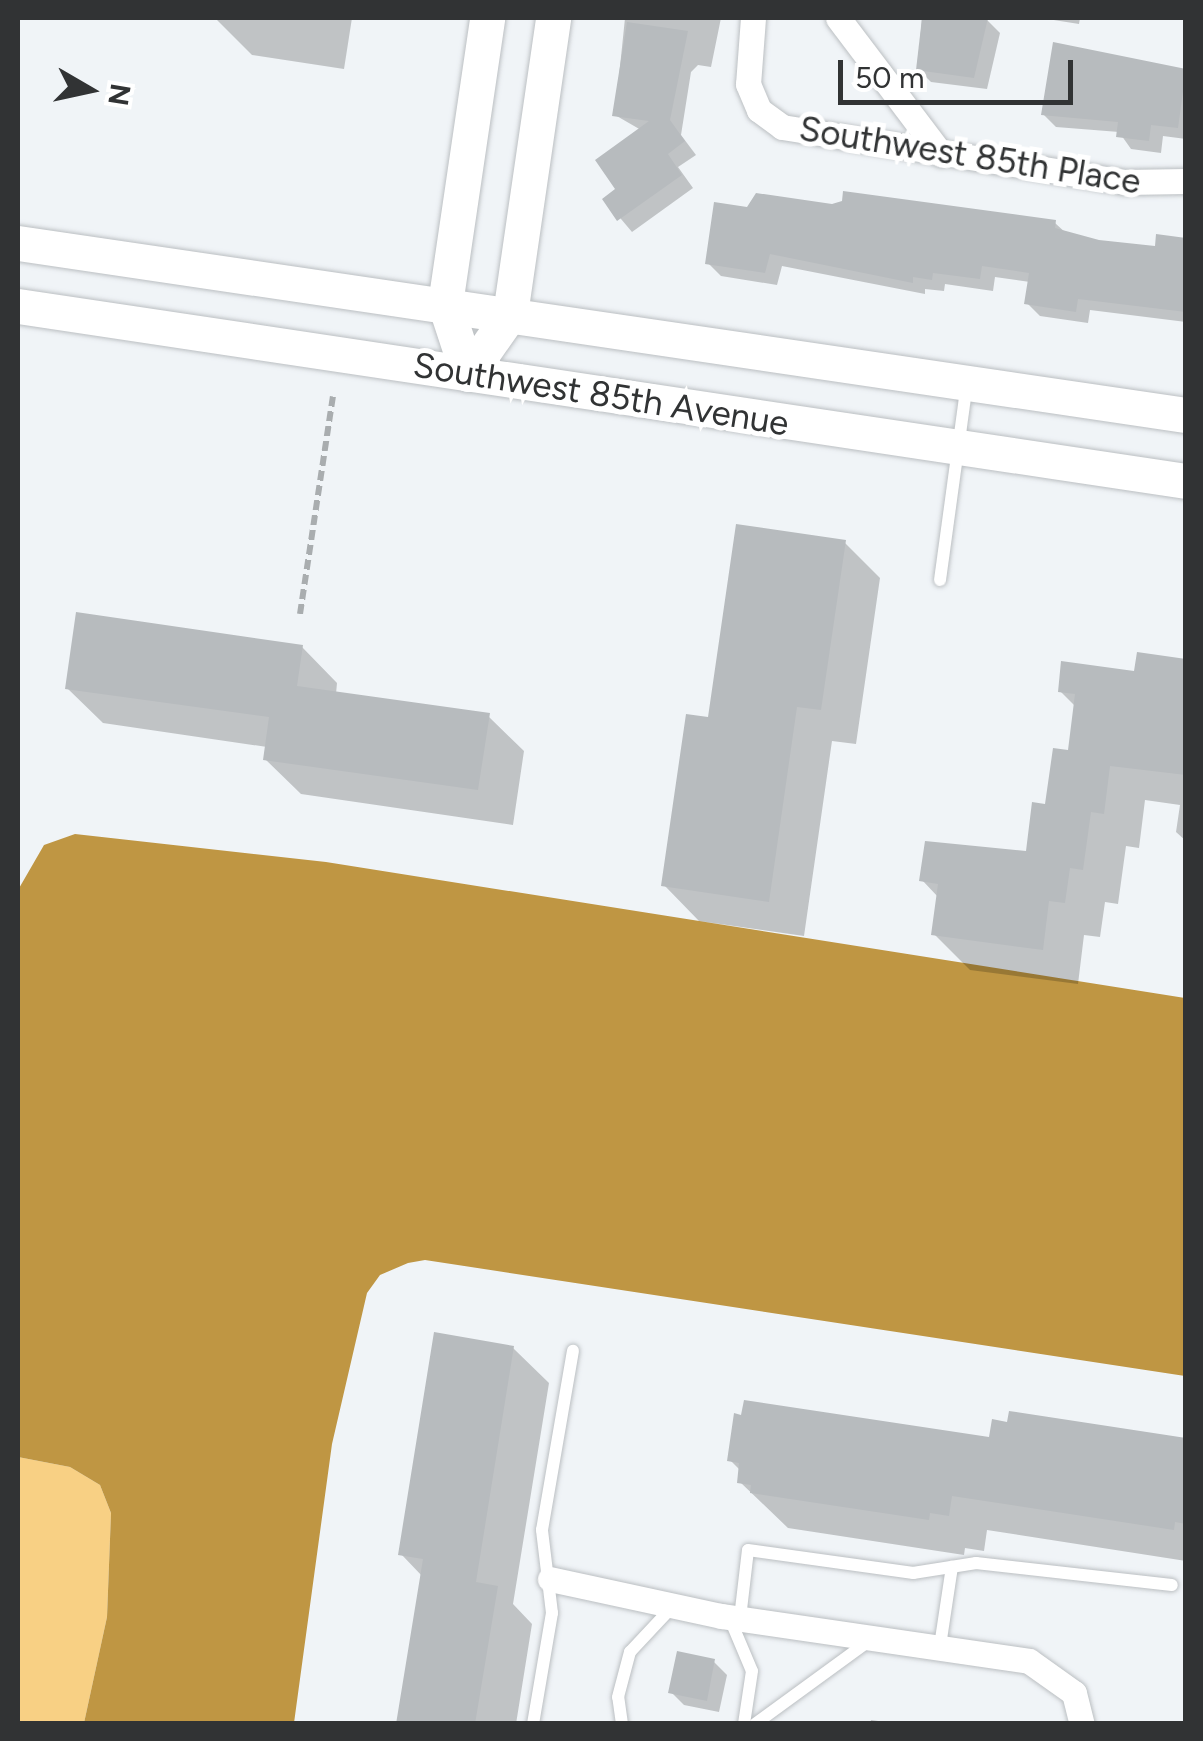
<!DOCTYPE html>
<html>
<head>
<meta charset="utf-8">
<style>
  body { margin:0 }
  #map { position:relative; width:1203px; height:1741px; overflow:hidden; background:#f0f4f7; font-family:Figtree,sans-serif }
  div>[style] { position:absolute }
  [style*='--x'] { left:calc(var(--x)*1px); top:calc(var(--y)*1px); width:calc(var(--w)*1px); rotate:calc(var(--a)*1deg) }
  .green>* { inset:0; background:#f8d084 }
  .water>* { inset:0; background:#bf9643 }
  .shadow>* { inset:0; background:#0003 }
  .building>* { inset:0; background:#b7bbbe }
  .path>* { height:6px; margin-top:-3px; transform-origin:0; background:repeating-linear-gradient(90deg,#a9adaf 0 10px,transparent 0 15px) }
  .roads { filter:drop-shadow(0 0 2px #bbbfc2) drop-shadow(0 0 2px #bbbfc2) }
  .lane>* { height:12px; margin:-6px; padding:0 6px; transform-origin:6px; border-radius:6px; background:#fff }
  .street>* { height:25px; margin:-12.5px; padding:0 12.5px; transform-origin:12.5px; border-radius:12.5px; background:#fff }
  .secondary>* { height:35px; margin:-17.5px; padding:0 17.5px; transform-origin:17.5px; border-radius:17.5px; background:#fff }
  span { translate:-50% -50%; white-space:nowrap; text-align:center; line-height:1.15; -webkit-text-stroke:10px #fff; paint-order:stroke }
  .street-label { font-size:35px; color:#313334 }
  .frame { position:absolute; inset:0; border:20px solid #313334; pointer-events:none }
  .north { position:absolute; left:40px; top:40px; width:100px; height:100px; -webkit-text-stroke:8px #fff; paint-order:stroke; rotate:99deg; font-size:28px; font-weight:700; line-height:40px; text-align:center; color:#313334 }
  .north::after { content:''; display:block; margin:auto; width:35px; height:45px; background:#313334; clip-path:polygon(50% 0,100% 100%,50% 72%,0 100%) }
  .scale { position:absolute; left:838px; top:60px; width:235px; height:45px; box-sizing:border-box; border:5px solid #313334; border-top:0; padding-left:12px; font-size:30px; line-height:35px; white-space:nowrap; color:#313334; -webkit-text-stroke:8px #fff; paint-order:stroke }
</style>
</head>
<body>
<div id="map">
  <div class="green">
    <i style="clip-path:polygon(18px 1457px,70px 1467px,100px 1485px,111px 1513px,107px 1617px,84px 1723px,18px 1723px)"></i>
  </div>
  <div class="water">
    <i style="clip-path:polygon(75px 834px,326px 862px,1185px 998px,1185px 1376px,425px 1260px,408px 1263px,380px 1275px,367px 1293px,332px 1444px,294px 1723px,84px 1723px,107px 1617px,111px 1513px,100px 1485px,70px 1467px,18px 1457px,18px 890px,44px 845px)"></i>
  </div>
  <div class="shadow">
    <i style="clip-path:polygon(352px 18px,344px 69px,252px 55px,216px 19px)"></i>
    <i style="clip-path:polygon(625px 18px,721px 18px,711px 67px,698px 65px,691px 72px,681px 135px,696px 155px,678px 167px,693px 188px,632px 232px,605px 200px,619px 190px,641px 130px,615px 115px)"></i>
    <i style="clip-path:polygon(922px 18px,987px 20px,1000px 33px,987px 89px,931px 82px,918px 69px)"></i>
    <i style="clip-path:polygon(1041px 18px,1080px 18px,1079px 24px)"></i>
    <i style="clip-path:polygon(1185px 71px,1186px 139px,1163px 136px,1161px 153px,1131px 149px,1119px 132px,1056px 127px,1043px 114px)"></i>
    <i style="clip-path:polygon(832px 207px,1055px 223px,1067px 234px,1099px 243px,1157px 248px,1186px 241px,1186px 322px,1090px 310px,1088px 323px,1040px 316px,1027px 303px,1030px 282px,995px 277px,993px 291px,945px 284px,944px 291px,925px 289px,925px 294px,782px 266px,777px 285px,721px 276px,708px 263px,748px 210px)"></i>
    <i style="clip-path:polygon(844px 542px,880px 578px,856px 744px,832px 741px,804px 936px,699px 921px,664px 885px,710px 719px)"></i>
    <i style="clip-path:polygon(302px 647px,337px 683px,336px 694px,488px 716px,524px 751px,513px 825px,301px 794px,265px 759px,267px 747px,103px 723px,67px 688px)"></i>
    <i style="clip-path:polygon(1186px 661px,1186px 841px,1176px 832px,1180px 805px,1145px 800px,1139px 848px,1126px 846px,1118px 904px,1105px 902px,1100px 937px,1084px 935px,1078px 984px,970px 970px,934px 934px,939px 898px,922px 880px,1028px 854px,1070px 753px,1076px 707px,1060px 691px)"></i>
    <i style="clip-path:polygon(513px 1348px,549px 1383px,513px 1604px,532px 1624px,516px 1724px,399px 1724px,423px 1577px,401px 1554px)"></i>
    <i style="clip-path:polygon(991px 1439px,1186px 1440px,1186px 1561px,987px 1530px,984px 1551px,965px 1548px,964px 1555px,788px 1528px,740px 1482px,741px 1471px,730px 1460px)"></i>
    <i style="clip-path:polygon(714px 1662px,727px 1675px,719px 1712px,684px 1705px,671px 1692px)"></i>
    <i style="clip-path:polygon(871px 1720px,900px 1724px,870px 1724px)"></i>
  </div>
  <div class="building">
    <i style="clip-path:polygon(922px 18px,988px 18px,974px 78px,916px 70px)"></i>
    <i style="clip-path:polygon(627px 22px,688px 31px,670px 120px,685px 141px,668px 154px,682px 175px,617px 221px,602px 199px,615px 189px,595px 160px,649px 121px,612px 116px)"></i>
    <i style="clip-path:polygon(1053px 42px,1186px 69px,1178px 128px,1151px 125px,1149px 141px,1116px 137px,1118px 122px,1041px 115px)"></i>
    <i style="clip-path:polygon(843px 191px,1056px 220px,1055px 228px,1099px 240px,1155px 246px,1156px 234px,1186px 238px,1186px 312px,1078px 299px,1076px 312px,1024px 304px,1029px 273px,982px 266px,980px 279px,933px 273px,932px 280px,913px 277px,913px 283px,770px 254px,765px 273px,705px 264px,714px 202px,747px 207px,756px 193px,832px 204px,842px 201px)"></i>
    <i style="clip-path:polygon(736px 524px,846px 540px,821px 710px,797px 707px,769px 902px,661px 886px,686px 714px,708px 717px)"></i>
    <i style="clip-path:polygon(76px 612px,303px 645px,297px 686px,490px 713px,478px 790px,263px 760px,269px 717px,65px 689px)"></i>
    <i style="clip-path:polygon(1137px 652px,1186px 659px,1186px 775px,1110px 766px,1104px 814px,1091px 812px,1083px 870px,1070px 868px,1065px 903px,1049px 901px,1043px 950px,931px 935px,938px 884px,919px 881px,925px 841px,1026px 851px,1032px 802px,1045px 804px,1053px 748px,1068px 750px,1075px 694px,1058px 692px,1061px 661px,1134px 671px)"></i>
    <i style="clip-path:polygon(434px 1332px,514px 1346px,476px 1582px,498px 1586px,475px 1724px,396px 1724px,423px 1559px,398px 1555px)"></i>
    <i style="clip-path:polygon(744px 1400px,989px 1437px,992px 1419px,1007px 1422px,1009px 1411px,1186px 1438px,1186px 1524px,1175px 1522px,1174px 1530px,952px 1496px,949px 1516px,930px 1513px,929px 1520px,750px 1493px,751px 1485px,737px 1483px,739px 1463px,727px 1461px,734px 1413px,741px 1415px)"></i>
    <i style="clip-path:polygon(677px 1651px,715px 1659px,707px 1701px,668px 1693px)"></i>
  </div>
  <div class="path">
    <i style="--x:300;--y:614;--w:220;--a:-81.4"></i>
  </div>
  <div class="roads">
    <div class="lane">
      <i style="--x:940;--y:580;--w:198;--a:-82.2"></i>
      <i style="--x:740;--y:1618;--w:68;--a:-83.3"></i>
      <i style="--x:748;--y:1550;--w:167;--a:7.9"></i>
      <i style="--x:913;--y:1573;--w:64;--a:-9"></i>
      <i style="--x:976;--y:1563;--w:197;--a:6.4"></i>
      <i style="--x:730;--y:1619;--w:56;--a:67.1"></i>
      <i style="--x:752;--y:1671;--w:54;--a:98.6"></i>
      <i style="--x:940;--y:1646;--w:80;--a:-81.4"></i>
      <i style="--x:533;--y:1724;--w:113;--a:-80.3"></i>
      <i style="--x:552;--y:1613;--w:84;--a:-96.9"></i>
      <i style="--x:542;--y:1530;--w:182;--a:-80.2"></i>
      <i style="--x:622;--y:1724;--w:27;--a:-98"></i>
      <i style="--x:618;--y:1697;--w:47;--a:-75.1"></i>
      <i style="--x:630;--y:1652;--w:63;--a:-46.9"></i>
      <i style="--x:755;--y:1724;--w:146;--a:-36.1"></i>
    </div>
    <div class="street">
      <i style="--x:753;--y:18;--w:66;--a:94.3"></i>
      <i style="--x:748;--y:84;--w:28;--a:67"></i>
      <i style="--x:759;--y:110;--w:29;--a:36"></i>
      <i style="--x:782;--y:127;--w:346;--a:9.1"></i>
      <i style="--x:1124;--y:182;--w:62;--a:-0.9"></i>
      <i style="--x:838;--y:18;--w:171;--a:52.9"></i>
      <i style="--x:550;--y:1579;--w:175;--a:12.2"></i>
      <i style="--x:721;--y:1616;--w:311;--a:8.3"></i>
      <i style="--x:1029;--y:1661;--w:55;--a:35.4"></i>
      <i style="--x:1074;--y:1693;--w:32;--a:76"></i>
    </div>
    <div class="secondary">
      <i style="--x:18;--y:243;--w:1181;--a:8.38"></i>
      <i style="--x:18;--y:306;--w:1181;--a:8.52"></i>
      <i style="--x:468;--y:374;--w:73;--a:-55"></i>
      <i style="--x:510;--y:314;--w:299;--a:-81.7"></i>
      <i style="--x:468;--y:374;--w:74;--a:-108.2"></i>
      <i style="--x:445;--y:304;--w:289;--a:-81.6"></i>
    </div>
  </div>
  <div class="street-label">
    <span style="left:970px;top:155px;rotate:9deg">Southwest 85th Place</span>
    <span style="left:601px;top:394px;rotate:9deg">Southwest 85th Avenue</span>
  </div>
  <div class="frame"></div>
  <div class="north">N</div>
  <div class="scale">50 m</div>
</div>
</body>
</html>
